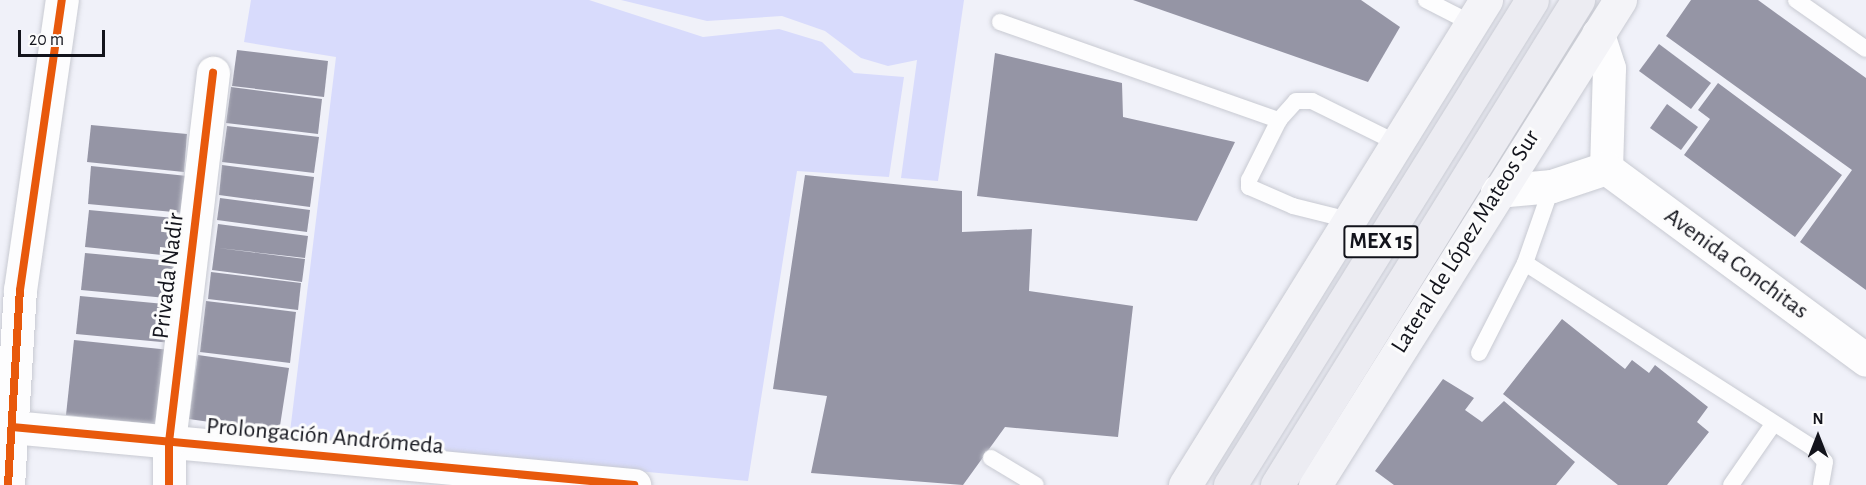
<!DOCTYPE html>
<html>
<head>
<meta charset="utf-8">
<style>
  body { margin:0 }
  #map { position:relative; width:1866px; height:485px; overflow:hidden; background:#f0f1f9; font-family:"Alegreya Sans",sans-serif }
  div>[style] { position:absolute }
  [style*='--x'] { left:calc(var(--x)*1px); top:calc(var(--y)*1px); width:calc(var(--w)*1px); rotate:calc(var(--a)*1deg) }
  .green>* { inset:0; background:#d8dbfc }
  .building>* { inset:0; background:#9595a5 }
  .roads { filter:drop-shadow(0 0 2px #c8cad2) drop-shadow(0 0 2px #c8cad2) }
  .service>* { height:16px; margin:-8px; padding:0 8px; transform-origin:8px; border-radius:8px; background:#fdfdfe }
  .minor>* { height:33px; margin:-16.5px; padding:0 16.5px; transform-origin:16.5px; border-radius:16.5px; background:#fdfdfe }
  .tertiary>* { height:33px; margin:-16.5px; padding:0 16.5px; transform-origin:16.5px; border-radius:16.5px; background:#fdfdfe }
  .secondary>* { height:33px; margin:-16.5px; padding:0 16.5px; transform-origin:16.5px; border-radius:16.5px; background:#f4f4f8 }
  .primary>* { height:33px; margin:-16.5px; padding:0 16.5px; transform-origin:16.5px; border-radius:16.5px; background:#ececf2 }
  .cycleway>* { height:8px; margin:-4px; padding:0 4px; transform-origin:4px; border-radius:4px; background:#e8590c }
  span { translate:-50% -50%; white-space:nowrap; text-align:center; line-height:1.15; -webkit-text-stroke:6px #fcfcfc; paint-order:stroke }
  .shield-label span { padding:2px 4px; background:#fcfcfc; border:2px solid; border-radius:4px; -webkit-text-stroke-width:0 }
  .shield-label { font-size:22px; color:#13141c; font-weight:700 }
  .street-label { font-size:24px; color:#13141c }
  .north { position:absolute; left:1788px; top:407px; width:60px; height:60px; -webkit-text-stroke:4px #fcfcfc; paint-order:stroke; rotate:0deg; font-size:16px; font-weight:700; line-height:24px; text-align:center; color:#13141c }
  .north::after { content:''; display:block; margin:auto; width:21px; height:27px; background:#13141c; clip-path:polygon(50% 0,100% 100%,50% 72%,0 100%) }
  .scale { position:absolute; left:18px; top:30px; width:87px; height:27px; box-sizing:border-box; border:3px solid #13141c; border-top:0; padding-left:8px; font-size:18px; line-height:21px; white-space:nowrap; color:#13141c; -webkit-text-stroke:4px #fcfcfc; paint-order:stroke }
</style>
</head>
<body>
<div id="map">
  <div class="green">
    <i style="clip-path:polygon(251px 0,589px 0,703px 37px,779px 29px,822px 42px,854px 73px,904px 77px,889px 177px,797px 171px,748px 481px,289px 440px,336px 57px,244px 42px)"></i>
    <i style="clip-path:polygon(621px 0,964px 0,938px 181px,901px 178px,917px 60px,888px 66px,861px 58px,825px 31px,782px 16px,707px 21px)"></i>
  </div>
  <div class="building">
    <i style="clip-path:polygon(1133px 0,1361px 0,1400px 27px,1368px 82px)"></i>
    <i style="clip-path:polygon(1691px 0,1758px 0,1866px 78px,1866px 290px,1800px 242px,1852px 170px,1666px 36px)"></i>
    <i style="clip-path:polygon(1659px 44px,1711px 83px,1691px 109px,1639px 71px)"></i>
    <i style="clip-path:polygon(237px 50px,328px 61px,324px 97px,232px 86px)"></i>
    <i style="clip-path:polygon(995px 53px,1122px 83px,1123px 117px,1235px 142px,1197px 221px,977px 196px)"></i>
    <i style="clip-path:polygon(1718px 83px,1842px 175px,1795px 237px,1684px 155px,1710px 119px,1698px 110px)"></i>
    <i style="clip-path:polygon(231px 87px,322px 99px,318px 134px,226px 123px)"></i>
    <i style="clip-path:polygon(1667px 104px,1698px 127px,1681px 150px,1650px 128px)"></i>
    <i style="clip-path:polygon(91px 125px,187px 134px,184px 172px,87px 162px)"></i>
    <i style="clip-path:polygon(227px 126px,319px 137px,314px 173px,222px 162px)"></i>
    <i style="clip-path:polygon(222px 165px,314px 177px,310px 207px,219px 195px)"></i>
    <i style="clip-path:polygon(91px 166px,187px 176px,184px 213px,88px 204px)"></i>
    <i style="clip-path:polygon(805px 175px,962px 191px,962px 232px,1032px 229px,1029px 291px,1133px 306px,1118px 437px,1005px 427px,963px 485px,811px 473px,827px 396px,773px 389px)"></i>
    <i style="clip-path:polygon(220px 198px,310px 210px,307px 232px,217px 220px)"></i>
    <i style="clip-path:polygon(89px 210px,185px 219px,181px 257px,85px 247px)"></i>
    <i style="clip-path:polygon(218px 224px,308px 236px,305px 258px,218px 248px,305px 259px,302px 282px,212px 270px)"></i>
    <i style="clip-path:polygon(85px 253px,181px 262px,177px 299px,81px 290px)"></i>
    <i style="clip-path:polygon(211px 272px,301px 283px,298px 310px,208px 299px)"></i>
    <i style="clip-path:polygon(80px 296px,175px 305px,172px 343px,76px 334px)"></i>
    <i style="clip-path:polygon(206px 301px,296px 312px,290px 363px,200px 352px)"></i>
    <i style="clip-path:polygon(1562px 319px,1625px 369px,1632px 360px,1649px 373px,1655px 365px,1708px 407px,1697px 422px,1709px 432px,1667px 485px,1618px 485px,1503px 394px)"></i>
    <i style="clip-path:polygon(74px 340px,170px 350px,162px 425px,66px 415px)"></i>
    <i style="clip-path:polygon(198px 355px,289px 368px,279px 432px,189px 419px)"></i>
    <i style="clip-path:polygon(1443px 379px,1474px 398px,1465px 410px,1482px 422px,1504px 401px,1575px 462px,1556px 485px,1394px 485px,1375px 471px)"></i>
  </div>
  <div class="roads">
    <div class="service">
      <i style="--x:1426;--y:0;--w:51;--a:27.1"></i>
      <i style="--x:1796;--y:0;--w:85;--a:35"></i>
      <i style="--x:1000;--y:22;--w:296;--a:19.4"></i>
      <i style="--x:1552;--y:186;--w:82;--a:109.3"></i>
      <i style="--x:1525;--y:263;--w:342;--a:32.7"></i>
      <i style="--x:1813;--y:448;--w:18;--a:49"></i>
      <i style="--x:1825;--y:462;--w:23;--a:100"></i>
      <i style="--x:1349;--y:220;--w:58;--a:-166"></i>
      <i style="--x:1293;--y:206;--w:48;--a:-156.6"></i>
      <i style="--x:1249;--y:187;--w:7;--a:-90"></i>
      <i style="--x:1249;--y:180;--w:67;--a:-63.4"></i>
      <i style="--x:1279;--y:120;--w:25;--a:-48"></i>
      <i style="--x:1296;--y:101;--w:16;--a:0"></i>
      <i style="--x:1312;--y:101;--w:95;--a:26.3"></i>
      <i style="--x:1479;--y:353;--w:101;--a:-62.9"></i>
      <i style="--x:991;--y:458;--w:52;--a:31"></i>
      <i style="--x:1731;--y:485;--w:75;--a:-55.3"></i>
    </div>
    <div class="minor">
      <i style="--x:12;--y:427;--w:625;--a:5.33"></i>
      <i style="--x:8;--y:485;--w:195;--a:-86.5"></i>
      <i style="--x:20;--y:290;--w:293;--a:-81.8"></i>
      <i style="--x:169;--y:485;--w:43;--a:-90"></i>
      <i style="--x:169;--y:442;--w:372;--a:-83.2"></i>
    </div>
    <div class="tertiary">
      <i style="--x:1598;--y:34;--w:36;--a:72"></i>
      <i style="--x:1609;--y:68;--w:100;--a:91.7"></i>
      <i style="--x:1606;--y:168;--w:323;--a:36.4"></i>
      <i style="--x:1497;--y:191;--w:55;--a:-5.2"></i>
      <i style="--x:1552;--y:186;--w:57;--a:-18.4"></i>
    </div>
    <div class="secondary">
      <i style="--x:1185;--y:485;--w:571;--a:-58.18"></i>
      <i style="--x:1315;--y:485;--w:573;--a:-57.84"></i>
    </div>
    <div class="primary">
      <i style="--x:1230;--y:485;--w:571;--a:-58.09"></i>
      <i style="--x:1277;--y:485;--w:571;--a:-58.18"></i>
    </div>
  </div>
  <div class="cycleway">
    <i style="--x:12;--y:427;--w:625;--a:5.33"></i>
    <i style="--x:8;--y:485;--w:195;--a:-86.5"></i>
    <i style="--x:20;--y:290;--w:293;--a:-81.8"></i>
    <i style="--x:169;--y:485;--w:43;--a:-90"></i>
    <i style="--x:169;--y:442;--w:372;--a:-83.2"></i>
  </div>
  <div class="shield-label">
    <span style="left:1381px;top:242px">MEX 15</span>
  </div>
  <div class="street-label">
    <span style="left:1466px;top:242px;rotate:-58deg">Lateral de López Mateos Sur</span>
    <span style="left:1736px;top:264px;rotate:36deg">Avenida Conchitas</span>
    <span style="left:169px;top:276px;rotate:-83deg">Privada Nadir</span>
    <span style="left:325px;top:437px;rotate:5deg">Prolongación Andrómeda</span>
  </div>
  <div class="north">N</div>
  <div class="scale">20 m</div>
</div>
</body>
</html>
